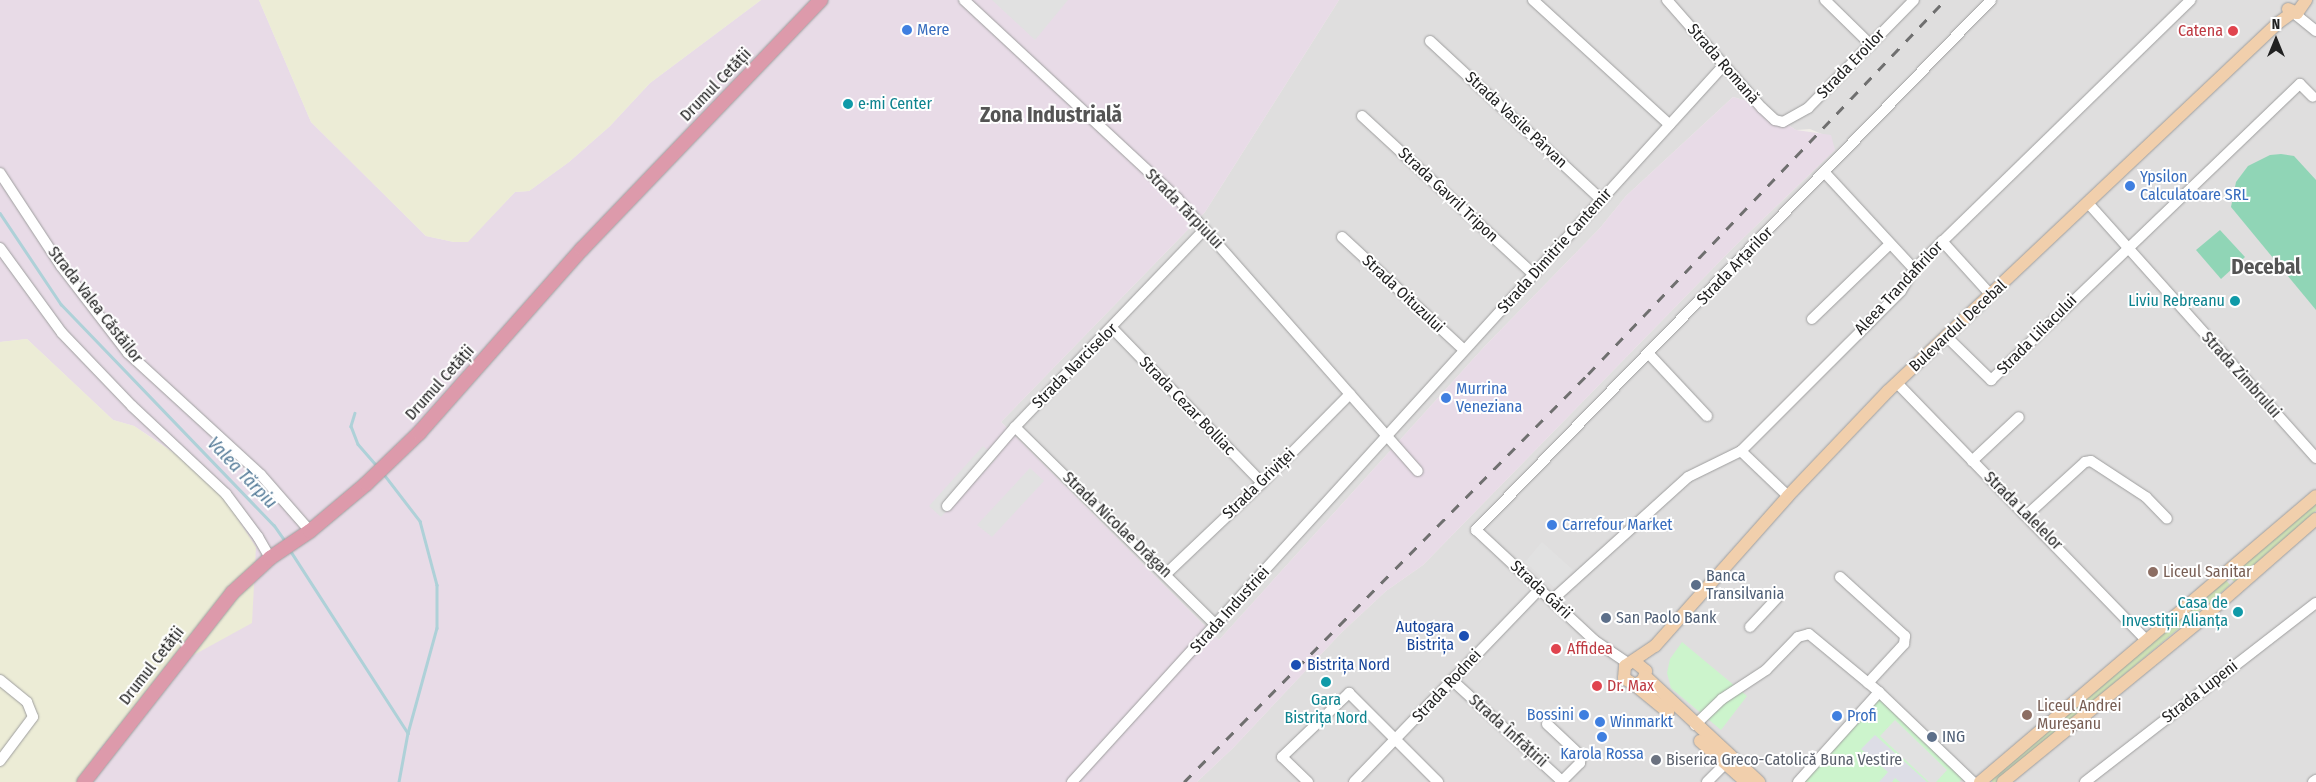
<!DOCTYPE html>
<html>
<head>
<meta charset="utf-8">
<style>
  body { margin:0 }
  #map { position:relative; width:2316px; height:782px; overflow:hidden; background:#f0ede8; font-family:"Fira Sans Condensed",sans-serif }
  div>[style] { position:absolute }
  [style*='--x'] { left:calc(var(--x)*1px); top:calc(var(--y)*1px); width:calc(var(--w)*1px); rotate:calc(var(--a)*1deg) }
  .residential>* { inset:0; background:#dfdede }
  .industrial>* { inset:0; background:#e8dbe7 }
  .farmland>* { inset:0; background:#ececd6 }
  .grass>* { inset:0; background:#cfe3b5 }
  .park>* { inset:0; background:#ccf4cc }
  .pitch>* { inset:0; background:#90d5b6 }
  .parking>* { inset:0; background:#e1e1e1 }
  .plaza>* { inset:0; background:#dddde6 }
  .stream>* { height:2.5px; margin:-1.25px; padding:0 1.25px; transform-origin:1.25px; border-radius:1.25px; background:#aed1d8 }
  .roads { filter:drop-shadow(0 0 1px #9e9e9e) drop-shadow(0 0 1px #9e9e9e) }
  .minor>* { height:10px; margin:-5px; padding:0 5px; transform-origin:5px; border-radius:5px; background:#fff }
  .major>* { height:12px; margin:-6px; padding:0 6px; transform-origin:6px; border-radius:6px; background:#f1cfac }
  .highway>* { height:14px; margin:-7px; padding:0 7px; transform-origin:7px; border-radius:7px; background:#dd9aab }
  .rail>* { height:2.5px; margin-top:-1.25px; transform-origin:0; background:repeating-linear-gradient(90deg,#6f6f6f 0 10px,transparent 0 20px) }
  .dots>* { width:14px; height:14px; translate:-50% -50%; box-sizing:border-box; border:2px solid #fff; border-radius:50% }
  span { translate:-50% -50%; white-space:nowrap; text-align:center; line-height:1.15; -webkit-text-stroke:4px #fff; paint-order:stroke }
  .shop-label { font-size:16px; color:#366cbe }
  .left { translate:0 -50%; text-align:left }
  .right { translate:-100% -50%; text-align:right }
  .health-label { font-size:16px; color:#be3a42 }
  .street-label { font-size:16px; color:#212121 }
  .culture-label { font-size:16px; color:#0d838f }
  .education-label { font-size:16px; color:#785e54 }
  .service-label { font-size:16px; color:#4e5e75 }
  .transit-label { font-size:16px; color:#164399 }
  .worship-label { font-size:16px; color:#5b616d }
  .water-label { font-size:18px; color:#517896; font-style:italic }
  .district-label { font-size:21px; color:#545454; font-weight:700 }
  .north { position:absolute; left:2251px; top:15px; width:50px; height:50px; -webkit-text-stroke:4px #fff; paint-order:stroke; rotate:0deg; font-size:14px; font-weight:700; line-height:20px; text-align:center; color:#212121 }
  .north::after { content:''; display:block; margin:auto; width:18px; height:22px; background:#212121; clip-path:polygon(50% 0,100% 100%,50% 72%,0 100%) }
</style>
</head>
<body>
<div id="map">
  <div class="residential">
    <i style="clip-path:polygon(1339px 0,2316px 0,2316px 782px,1197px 782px,1233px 748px,1341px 633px,1386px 591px,1423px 565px,1732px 249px,1835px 150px,1824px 135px,1810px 129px,1796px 130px,1754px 103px,1733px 97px,1626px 196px,1600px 228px,1484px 347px,1219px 640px,1001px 422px,1205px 212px)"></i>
  </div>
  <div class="industrial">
    <i style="clip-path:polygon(0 0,259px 0,311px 122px,426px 236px,454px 242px,468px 241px,515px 192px,529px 191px,569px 162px,610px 126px,650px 83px,761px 0,1339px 0,1205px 212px,1001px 422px,1219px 640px,1484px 347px,1600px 228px,1626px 196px,1733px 97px,1754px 103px,1796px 130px,1831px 135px,1835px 150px,1732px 249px,1423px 565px,1386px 591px,1341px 633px,1233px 748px,1197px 782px,77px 782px,96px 760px,96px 753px,170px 668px,184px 459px,134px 426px,113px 420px,27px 339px,0 342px)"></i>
  </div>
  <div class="farmland">
    <i style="clip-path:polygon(259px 0,761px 0,650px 83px,610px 126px,569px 162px,529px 191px,515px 192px,468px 242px,454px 242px,426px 236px,311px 122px)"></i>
    <i style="clip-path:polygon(27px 339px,113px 420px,134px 426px,212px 479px,256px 547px,252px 623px,170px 668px,96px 753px,96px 760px,77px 782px,0 782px,0 342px)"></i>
  </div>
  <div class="grass">
    <i style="clip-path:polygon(2316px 500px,2316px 511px,2234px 582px,2229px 576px)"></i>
    <i style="clip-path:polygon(2225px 579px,2230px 585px,1997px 782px,1992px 782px,1990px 778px)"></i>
  </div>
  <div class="park">
    <i style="clip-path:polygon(1682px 642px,1747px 696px,1721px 730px,1671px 688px,1667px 673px,1670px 659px)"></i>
    <i style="clip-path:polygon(1879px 692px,1967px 775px,1959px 782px,1798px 782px)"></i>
  </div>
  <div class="pitch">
    <i style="clip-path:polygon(2281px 154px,2294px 156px,2316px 180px,2316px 310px,2231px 207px,2236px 182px,2248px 166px,2270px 155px)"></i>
    <i style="clip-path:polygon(2220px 230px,2245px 257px,2221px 279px,2196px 250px)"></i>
  </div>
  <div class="parking">
    <i style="clip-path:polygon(992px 0,1068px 0,1035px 40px)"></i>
    <i style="clip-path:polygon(983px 446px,997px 458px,941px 517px,929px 506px)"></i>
    <i style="clip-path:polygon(1030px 468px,1044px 481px,992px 537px,977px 525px)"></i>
    <i style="clip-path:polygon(1542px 542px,1573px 570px,1556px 589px,1525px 562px)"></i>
    <i style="clip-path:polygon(1895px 720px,1947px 770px,1936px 782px,1929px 782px,1880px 736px)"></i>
  </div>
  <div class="plaza">
    <i style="clip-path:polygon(1875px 735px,1927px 782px,1900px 782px,1895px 778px,1892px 782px,1879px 782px,1888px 772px,1861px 749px)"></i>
  </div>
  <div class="stream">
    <i style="--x:0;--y:213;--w:110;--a:56.2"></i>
    <i style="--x:61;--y:304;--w:307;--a:46.1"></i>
    <i style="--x:274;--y:525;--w:19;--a:55"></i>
    <i style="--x:355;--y:413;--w:14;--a:107"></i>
    <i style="--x:351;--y:426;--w:19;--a:69"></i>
    <i style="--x:358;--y:444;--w:30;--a:49"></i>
    <i style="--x:383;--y:473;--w:61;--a:52.4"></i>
    <i style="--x:420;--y:521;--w:66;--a:75.1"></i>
    <i style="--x:437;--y:585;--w:43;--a:90"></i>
    <i style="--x:437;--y:628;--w:109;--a:105.4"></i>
    <i style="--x:290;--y:550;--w:218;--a:57.2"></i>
    <i style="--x:408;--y:733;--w:50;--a:100.4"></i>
  </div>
  <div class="roads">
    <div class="minor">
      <i style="--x:964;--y:0;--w:291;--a:42.9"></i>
      <i style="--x:1177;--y:198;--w:364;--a:48.6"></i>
      <i style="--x:1533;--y:0;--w:185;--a:42.4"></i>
      <i style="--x:1667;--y:0;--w:144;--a:48.7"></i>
      <i style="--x:1762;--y:108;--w:18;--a:43"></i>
      <i style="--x:1775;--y:120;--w:8;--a:14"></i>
      <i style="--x:1783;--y:122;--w:29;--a:-29"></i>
      <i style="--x:1808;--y:108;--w:151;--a:-45.5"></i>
      <i style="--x:1825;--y:0;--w:64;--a:44.4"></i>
      <i style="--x:2295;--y:14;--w:27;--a:39"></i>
      <i style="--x:1430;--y:41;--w:234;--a:42.8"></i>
      <i style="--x:1362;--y:116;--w:233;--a:42.7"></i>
      <i style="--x:0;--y:173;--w:111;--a:56.7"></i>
      <i style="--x:61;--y:266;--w:110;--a:52.4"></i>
      <i style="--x:128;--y:353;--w:180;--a:42.5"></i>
      <i style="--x:261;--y:475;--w:74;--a:48.8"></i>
      <i style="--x:1826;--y:174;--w:129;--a:47.2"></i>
      <i style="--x:2088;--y:203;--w:342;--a:48.2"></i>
      <i style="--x:1342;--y:237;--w:166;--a:42.8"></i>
      <i style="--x:1942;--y:241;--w:73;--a:47.8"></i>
      <i style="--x:0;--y:248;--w:105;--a:53.9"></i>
      <i style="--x:62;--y:333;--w:101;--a:46.2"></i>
      <i style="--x:132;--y:406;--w:129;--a:43.1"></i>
      <i style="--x:226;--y:494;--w:54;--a:53.3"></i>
      <i style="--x:258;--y:537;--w:24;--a:60"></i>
      <i style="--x:1812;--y:319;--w:108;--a:-43.9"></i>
      <i style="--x:1113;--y:329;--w:214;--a:45.9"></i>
      <i style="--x:1947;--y:337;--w:62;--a:44.3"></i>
      <i style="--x:1991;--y:380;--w:428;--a:-43.8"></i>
      <i style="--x:2300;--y:84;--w:18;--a:45"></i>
      <i style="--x:1649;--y:354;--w:85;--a:46.9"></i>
      <i style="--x:1897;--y:383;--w:359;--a:45.9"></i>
      <i style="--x:1015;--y:427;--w:284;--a:44.6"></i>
      <i style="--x:1741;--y:451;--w:65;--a:43.8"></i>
      <i style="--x:1972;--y:461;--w:64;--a:-43.1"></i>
      <i style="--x:947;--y:506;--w:104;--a:-49.3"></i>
      <i style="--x:1015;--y:427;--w:274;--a:-46.2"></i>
      <i style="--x:2028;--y:514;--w:77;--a:-42.4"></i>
      <i style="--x:2085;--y:462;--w:6;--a:-9"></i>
      <i style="--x:2091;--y:461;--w:66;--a:33.2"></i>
      <i style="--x:2146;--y:497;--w:30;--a:46"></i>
      <i style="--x:1167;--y:573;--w:131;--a:-43.5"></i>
      <i style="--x:1262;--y:483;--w:125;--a:-45.3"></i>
      <i style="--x:1840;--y:577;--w:88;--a:42.2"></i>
      <i style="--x:1905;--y:636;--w:8;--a:97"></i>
      <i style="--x:1904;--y:644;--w:53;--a:132.7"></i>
      <i style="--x:1552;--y:600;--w:183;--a:-42.1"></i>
      <i style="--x:1688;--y:477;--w:59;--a:-26.1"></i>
      <i style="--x:1741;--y:451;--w:226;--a:-45"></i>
      <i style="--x:1901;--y:291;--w:26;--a:-59"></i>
      <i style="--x:1914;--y:269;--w:386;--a:-44.2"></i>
      <i style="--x:1750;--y:627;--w:40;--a:-47"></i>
      <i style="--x:1629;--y:664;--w:42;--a:-145.6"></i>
      <i style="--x:1594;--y:640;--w:161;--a:-137"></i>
      <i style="--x:1476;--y:530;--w:739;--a:-45.82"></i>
      <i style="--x:0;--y:680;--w:35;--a:39"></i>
      <i style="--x:27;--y:702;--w:16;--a:68"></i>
      <i style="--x:33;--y:717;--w:55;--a:126.9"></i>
      <i style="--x:1452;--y:680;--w:151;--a:42.6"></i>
      <i style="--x:1547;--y:724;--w:47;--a:43.3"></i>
      <i style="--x:1581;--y:756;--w:7;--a:98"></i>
      <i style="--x:1580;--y:763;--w:25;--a:135"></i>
      <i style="--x:1695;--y:725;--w:37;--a:-44"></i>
      <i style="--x:1722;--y:699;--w:53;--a:-33.4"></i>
      <i style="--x:1766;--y:670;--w:46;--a:-45.9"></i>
      <i style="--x:1798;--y:637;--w:11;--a:-15"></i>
      <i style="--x:1809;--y:634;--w:91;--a:39.6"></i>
      <i style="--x:1879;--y:692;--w:130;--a:43.8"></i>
      <i style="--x:1072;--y:782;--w:969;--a:-47.72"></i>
      <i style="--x:1308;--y:782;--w:36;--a:-136"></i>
      <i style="--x:1282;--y:757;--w:93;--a:-43.7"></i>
      <i style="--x:1349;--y:693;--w:126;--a:45"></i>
      <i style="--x:1354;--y:782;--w:268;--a:-46.1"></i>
      <i style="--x:1707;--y:782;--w:25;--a:-45"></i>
      <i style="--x:1798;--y:782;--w:121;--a:-48"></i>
      <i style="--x:2085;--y:782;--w:292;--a:-37.8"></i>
      <i style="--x:2313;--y:782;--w:4;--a:-34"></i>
    </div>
    <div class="major">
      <i style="--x:2288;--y:9;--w:10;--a:24"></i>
      <i style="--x:2297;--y:13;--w:16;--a:-55"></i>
      <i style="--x:1635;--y:662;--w:14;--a:39"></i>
      <i style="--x:1646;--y:671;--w:9;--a:108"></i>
      <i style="--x:1643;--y:680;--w:9;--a:148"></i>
      <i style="--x:1635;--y:685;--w:13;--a:-148"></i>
      <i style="--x:1624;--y:678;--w:12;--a:-85"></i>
      <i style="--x:1625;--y:666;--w:36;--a:-34"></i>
      <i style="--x:1655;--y:646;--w:200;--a:-48.4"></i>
      <i style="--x:1788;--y:496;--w:145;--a:-46.4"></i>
      <i style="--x:1888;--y:391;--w:536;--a:-43.34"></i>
      <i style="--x:2278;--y:23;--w:17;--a:-36"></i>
      <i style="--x:1645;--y:676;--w:156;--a:42.9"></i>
      <i style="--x:1635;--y:685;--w:43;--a:39.3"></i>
      <i style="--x:1700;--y:741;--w:62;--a:41.7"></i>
      <i style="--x:1980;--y:782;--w:441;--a:-40.4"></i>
      <i style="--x:2003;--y:782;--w:251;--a:-39.3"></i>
      <i style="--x:2197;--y:623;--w:158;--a:-41.2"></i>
    </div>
    <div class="highway">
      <i style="--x:84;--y:782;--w:240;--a:-51.9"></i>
      <i style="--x:232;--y:593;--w:52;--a:-42.6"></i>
      <i style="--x:270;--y:558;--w:48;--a:-34"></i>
      <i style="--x:310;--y:531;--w:73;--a:-40"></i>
      <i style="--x:366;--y:484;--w:74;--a:-43.9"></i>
      <i style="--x:419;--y:433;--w:246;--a:-48.5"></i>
      <i style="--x:582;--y:249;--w:345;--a:-46.2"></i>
    </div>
  </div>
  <div class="rail">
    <i style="--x:1184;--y:782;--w:574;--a:-45.28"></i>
    <i style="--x:1588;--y:374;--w:517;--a:-46.33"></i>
  </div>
  <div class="dots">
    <i style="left:907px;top:30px;background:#3f7fe0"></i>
    <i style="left:2233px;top:31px;background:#e0444e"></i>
    <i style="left:848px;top:104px;background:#0f9aa8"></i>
    <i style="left:2130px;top:186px;background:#3f7fe0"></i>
    <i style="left:2235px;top:301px;background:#0f9aa8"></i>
    <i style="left:1446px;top:398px;background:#3f7fe0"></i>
    <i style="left:1552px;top:525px;background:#3f7fe0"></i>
    <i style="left:2153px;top:572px;background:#8d6e63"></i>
    <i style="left:1696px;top:585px;background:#5c6f8a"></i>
    <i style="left:2238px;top:612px;background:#0f9aa8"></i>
    <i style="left:1606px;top:618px;background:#5c6f8a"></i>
    <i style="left:1464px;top:636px;background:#1a4fb4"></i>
    <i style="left:1556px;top:649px;background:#e0444e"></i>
    <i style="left:1296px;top:665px;background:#1a4fb4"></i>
    <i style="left:1326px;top:682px;background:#0f9aa8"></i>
    <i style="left:1597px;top:686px;background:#e0444e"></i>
    <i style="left:1584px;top:715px;background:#3f7fe0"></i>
    <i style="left:2027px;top:715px;background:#8d6e63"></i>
    <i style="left:1837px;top:716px;background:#3f7fe0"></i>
    <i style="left:1600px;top:722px;background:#3f7fe0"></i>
    <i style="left:1602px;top:737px;background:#3f7fe0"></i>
    <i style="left:1932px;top:737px;background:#5c6f8a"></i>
    <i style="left:1656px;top:760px;background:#6b7280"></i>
  </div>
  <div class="shop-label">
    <span class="left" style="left:917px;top:30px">Mere</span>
    <span class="left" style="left:2140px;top:186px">Ypsilon<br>Calculatoare SRL</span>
    <span class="left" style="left:1456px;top:398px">Murrina<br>Veneziana</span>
    <span class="left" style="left:1562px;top:525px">Carrefour Market</span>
    <span class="right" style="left:1574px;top:715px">Bossini</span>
    <span class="left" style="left:1847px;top:716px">Profi</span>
    <span class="left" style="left:1610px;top:722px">Winmarkt</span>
    <span style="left:1602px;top:754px">Karola Rossa</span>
  </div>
  <div class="health-label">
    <span class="right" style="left:2223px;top:31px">Catena</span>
    <span class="left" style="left:1567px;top:649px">Affidea</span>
    <span class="left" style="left:1607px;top:686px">Dr. Max</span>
  </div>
  <div class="street-label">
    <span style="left:1723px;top:64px;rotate:49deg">Strada Romană</span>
    <span style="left:1851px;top:64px;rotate:-46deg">Strada Eroilor</span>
    <span style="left:716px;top:85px;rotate:-46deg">Drumul Cetății</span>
    <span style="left:1516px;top:120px;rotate:43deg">Strada Vasile Pârvan</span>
    <span style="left:1448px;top:195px;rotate:43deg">Strada Gavril Tripon</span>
    <span style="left:1184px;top:209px;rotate:46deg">Strada Tărpiului</span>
    <span style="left:1555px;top:251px;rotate:-48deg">Strada Dimitrie Cantemir</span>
    <span style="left:1735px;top:266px;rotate:-46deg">Strada Arțarilor</span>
    <span style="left:1899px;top:288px;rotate:-47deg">Aleea Trandafirilor</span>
    <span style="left:1403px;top:294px;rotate:43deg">Strada Oituzului</span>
    <span style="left:95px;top:305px;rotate:52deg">Strada Valea Căstăilor</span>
    <span style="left:1958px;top:326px;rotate:-43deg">Bulevardul Decebal</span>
    <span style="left:2037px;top:335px;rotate:-45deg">Strada Liliacului</span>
    <span style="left:1075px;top:366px;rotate:-45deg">Strada Narciselor</span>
    <span style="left:2241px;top:375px;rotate:48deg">Strada Zimbrului</span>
    <span style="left:440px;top:383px;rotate:-48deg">Drumul Cetății</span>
    <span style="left:1187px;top:406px;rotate:46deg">Strada Cezar Bolliac</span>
    <span style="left:1259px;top:484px;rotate:-44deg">Strada Griviței</span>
    <span style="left:2023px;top:511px;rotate:45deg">Strada Lalelelor</span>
    <span style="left:1117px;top:525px;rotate:44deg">Strada Nicolae Drăgan</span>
    <span style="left:1541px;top:590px;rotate:43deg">Strada Gării</span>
    <span style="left:1230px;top:610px;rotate:-48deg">Strada Industriei</span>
    <span style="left:152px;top:666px;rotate:-52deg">Drumul Cetății</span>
    <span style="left:1447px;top:686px;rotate:-47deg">Strada Rodnei</span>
    <span style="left:2200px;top:692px;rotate:-38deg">Strada Lupeni</span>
    <span style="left:1508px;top:731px;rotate:42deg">Strada Înfrățirii</span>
  </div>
  <div class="culture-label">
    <span class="left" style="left:858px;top:104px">e·mi Center</span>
    <span class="right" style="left:2225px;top:301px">Liviu Rebreanu</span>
    <span class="right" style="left:2228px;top:612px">Casa de<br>Investiții Alianța</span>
    <span style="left:1326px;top:709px">Gara<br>Bistrița Nord</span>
  </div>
  <div class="education-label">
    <span class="left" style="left:2163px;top:572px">Liceul Sanitar</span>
    <span class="left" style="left:2037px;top:715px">Liceul Andrei<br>Mureșanu</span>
  </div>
  <div class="service-label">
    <span class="left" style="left:1706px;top:585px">Banca<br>Transilvania</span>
    <span class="left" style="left:1616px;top:618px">San Paolo Bank</span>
    <span class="left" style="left:1942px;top:737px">ING</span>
  </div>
  <div class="transit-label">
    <span class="right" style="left:1454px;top:636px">Autogara<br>Bistrița</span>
    <span class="left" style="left:1307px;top:665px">Bistrița Nord</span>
  </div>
  <div class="worship-label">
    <span class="left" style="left:1666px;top:760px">Biserica Greco-Catolică Buna Vestire</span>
  </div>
  <div class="water-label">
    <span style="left:242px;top:473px;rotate:46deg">Valea Tărpiu</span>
  </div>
  <div class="district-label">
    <span style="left:1051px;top:115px">Zona Industrială</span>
    <span style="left:2266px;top:267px">Decebal</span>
  </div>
  <div class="north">N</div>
</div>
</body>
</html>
